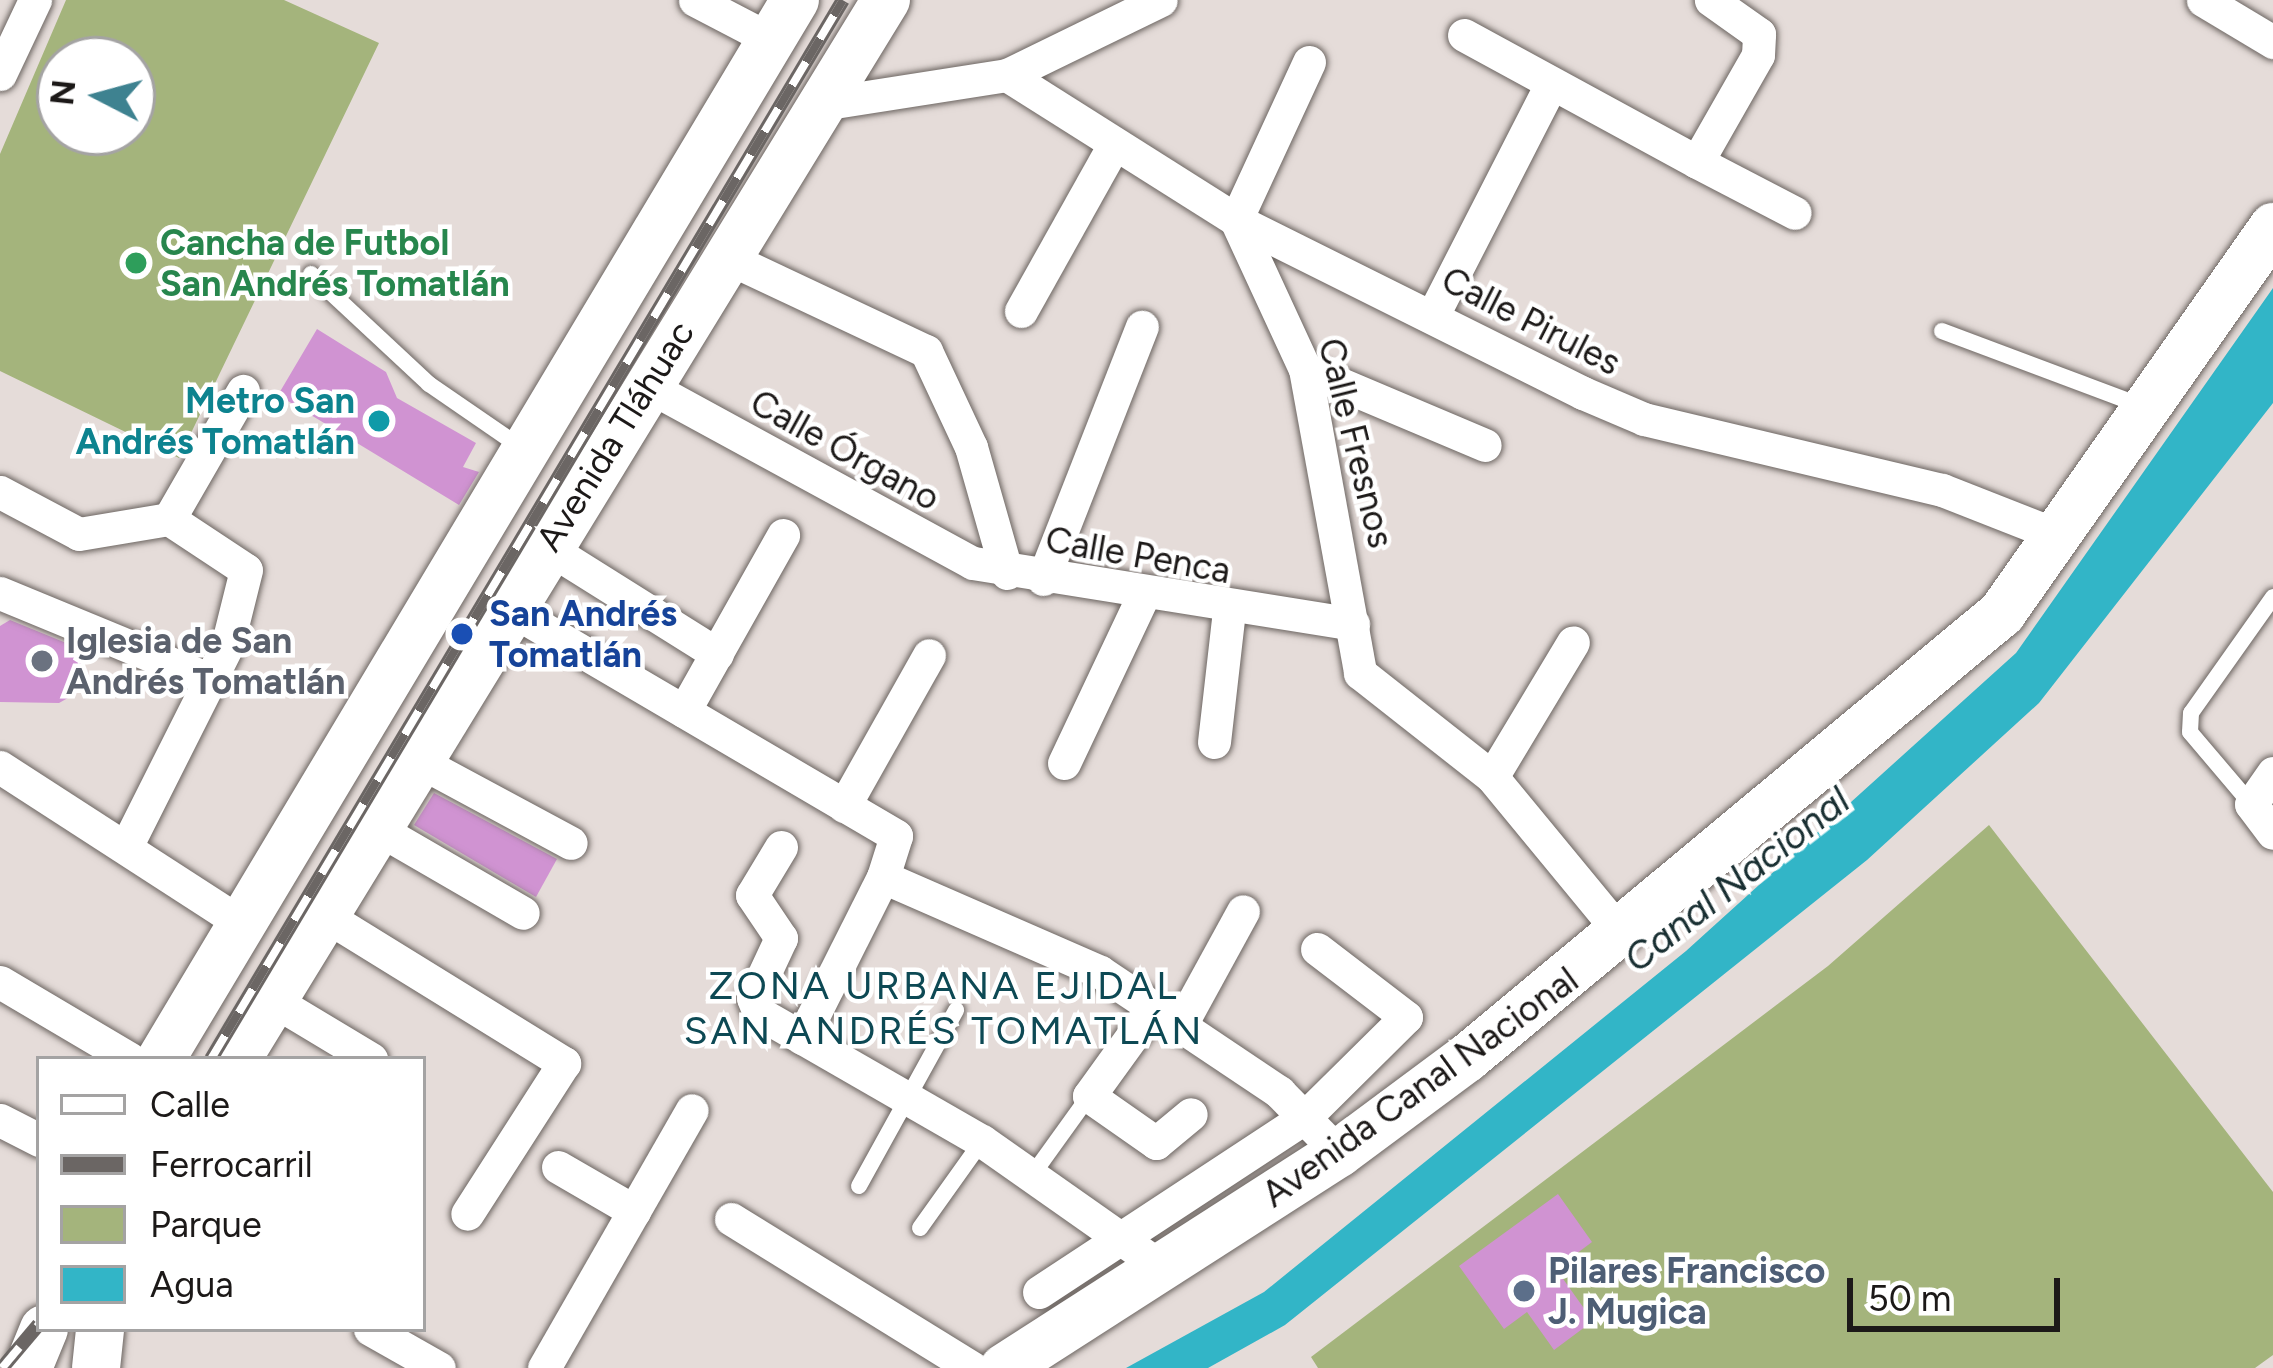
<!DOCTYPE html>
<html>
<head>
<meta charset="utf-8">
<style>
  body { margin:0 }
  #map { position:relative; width:2273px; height:1368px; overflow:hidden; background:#e5dcd9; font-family:Figtree,sans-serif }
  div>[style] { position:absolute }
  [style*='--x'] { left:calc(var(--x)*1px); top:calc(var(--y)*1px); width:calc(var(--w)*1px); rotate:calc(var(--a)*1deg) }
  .green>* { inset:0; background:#a4b47c }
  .water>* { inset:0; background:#32b5c7 }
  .building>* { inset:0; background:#d093d2 }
  .roads { filter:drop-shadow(0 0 3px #6c6561) drop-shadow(0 0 3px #6c6561) }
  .lane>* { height:16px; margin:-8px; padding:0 8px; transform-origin:8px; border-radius:8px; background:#fff }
  .street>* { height:33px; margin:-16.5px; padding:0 16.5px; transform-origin:16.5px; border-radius:16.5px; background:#fff }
  .secondary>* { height:48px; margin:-24px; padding:0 24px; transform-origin:24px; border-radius:24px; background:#fff }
  .rail>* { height:14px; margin-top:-7px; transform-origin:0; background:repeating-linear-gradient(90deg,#fff 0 27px,#6b6664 0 54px); box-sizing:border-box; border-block:3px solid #6b6664 }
  .dots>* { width:33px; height:33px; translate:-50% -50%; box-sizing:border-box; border:6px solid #fff; border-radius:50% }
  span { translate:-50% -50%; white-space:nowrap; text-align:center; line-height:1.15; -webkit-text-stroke:9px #fff; paint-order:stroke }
  .leisure-label { font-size:36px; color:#27864d; font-weight:700 }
  .left { translate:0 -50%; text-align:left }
  .street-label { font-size:36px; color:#1c1918 }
  .culture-label { font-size:36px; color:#0d838f; font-weight:700 }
  .right { translate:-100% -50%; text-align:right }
  .transit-label { font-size:36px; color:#164399; font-weight:700 }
  .worship-label { font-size:36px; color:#5b616d; font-weight:700 }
  .service-label { font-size:36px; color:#4e5e75; font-weight:700 }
  .water-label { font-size:39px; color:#192f32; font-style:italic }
  .neighbourhood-label { font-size:39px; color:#0d4954; letter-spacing:3px }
  .legend { position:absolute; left:36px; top:1056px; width:390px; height:276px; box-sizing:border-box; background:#fff; border:3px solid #a4a3a3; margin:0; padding:15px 21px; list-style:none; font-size:36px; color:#1c1918 }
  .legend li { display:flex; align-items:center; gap:24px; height:60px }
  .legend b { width:60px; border:3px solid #a4a3a3 }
  .north { position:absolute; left:36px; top:36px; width:120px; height:120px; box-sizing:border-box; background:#fff; border:3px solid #a4a3a3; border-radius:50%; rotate:276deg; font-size:33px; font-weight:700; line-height:48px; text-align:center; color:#1c1918 }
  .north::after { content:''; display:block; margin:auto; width:42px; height:54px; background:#3e8290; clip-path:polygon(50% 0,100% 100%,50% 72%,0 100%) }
  .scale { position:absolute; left:1847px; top:1278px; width:213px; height:54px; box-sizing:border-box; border:6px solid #1c1918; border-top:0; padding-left:15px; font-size:36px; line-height:42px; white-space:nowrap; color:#1c1918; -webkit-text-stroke:9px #fff; paint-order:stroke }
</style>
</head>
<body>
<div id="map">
  <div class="green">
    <i style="clip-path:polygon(evenodd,66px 0,284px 0,379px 43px,179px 458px,0 371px,0 154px,66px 0,60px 60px,132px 60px,132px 132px,60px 132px,60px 60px)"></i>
    <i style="clip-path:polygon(1989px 825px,2273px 1192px,2273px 1355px,2255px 1368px,1318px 1368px,1311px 1357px,1828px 966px)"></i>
  </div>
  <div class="water">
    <i style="clip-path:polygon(2273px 288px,2273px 403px,2039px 703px,1867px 860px,1285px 1325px,1208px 1368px,1126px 1368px,1264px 1292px,1686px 951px,2016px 653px)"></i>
  </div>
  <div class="building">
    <i style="clip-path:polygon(317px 329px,386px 372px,397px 398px,476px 443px,463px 467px,479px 472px,459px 505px,278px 395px)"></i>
    <i style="clip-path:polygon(10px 620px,76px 647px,93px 684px,59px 703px,0 702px,0 626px)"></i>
    <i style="clip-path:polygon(434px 793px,557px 859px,536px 897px,414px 825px)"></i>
    <i style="clip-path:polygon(1558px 1194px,1592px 1242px,1556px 1269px,1593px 1321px,1554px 1350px,1527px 1312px,1504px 1329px,1459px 1266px)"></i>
  </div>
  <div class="roads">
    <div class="lane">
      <i style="--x:311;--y:274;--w:161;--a:43"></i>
      <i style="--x:429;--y:384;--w:113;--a:34.5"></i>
      <i style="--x:1942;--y:331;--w:214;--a:20.6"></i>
      <i style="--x:2251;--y:804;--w:94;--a:-130.3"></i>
      <i style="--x:2190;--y:732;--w:19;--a:-87"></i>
      <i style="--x:2191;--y:713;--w:142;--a:-54.7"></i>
      <i style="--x:1033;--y:1174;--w:96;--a:-54.3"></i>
      <i style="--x:859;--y:1186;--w:201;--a:-61.1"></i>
      <i style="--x:920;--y:1228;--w:107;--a:-54.5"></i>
    </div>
    <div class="street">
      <i style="--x:695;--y:0;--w:87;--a:27.5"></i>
      <i style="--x:2203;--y:0;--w:82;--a:31"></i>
      <i style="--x:1464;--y:35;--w:265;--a:28.6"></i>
      <i style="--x:1697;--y:162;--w:123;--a:-60.3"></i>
      <i style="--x:1758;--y:55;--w:21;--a:-87"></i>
      <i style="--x:1759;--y:34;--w:59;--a:-144.7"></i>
      <i style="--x:1309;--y:62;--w:174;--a:114.8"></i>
      <i style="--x:1236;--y:220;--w:164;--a:65.2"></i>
      <i style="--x:1305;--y:369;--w:309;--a:79.7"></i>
      <i style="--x:1360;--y:673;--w:168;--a:38.2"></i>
      <i style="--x:1492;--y:777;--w:206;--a:50.5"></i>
      <i style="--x:0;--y:74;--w:82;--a:-64.7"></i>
      <i style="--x:1007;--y:75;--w:271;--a:32.3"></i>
      <i style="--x:1236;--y:220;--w:388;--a:26.5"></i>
      <i style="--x:1583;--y:393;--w:66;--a:23.1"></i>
      <i style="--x:1644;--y:419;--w:306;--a:13.4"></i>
      <i style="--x:1942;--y:490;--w:129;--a:21.4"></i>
      <i style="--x:822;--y:104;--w:187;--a:-8.9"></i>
      <i style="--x:1007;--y:75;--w:171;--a:-26"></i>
      <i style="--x:1697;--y:162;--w:110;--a:27.5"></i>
      <i style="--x:726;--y:257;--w:221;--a:25.2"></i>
      <i style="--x:926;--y:351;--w:106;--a:64.9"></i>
      <i style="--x:971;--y:447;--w:131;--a:74.1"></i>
      <i style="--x:1021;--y:311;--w:184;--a:-60.8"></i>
      <i style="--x:1433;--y:315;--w:255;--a:-62.9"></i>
      <i style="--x:1305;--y:369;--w:195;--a:22.9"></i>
      <i style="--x:648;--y:386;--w:370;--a:28.6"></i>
      <i style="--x:973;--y:563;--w:385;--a:9.1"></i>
      <i style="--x:0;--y:492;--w:89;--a:28"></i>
      <i style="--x:79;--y:534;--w:91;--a:-9.5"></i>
      <i style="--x:169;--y:519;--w:92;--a:33.5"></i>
      <i style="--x:246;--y:570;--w:78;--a:104"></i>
      <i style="--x:227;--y:646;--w:220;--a:116.7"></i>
      <i style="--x:169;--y:519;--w:148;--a:-60"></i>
      <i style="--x:545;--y:546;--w:203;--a:32.1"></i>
      <i style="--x:1043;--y:579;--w:271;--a:-68.6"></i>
      <i style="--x:0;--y:593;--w:228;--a:22.4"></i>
      <i style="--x:508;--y:608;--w:450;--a:30.4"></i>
      <i style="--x:896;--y:836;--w:43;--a:107.6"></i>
      <i style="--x:883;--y:877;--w:237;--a:23.6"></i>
      <i style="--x:1100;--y:972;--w:216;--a:33.8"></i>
      <i style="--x:1279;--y:1092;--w:86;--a:45.5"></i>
      <i style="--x:684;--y:711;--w:202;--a:-60.6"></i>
      <i style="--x:1214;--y:742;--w:132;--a:-83.5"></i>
      <i style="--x:413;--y:758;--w:179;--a:28.3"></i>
      <i style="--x:1064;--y:763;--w:185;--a:-64.7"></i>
      <i style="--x:0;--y:767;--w:287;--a:32.9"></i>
      <i style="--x:2273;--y:773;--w:38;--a:125"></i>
      <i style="--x:2251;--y:804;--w:36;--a:53"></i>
      <i style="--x:1492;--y:777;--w:157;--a:-59"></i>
      <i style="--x:844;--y:806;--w:173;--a:-60.6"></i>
      <i style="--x:373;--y:826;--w:173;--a:30.1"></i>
      <i style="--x:781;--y:847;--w:56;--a:121.1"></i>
      <i style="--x:752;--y:895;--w:52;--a:56"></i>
      <i style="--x:781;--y:938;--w:66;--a:115"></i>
      <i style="--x:753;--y:998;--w:16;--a:68"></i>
      <i style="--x:759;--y:1013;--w:257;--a:29.9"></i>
      <i style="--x:982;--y:1141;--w:223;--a:35.1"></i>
      <i style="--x:321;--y:913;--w:286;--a:31.7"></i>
      <i style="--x:564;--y:1063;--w:179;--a:122.7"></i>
      <i style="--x:0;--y:982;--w:151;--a:30.6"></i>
      <i style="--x:271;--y:999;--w:117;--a:31"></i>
      <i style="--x:1151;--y:1010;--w:106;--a:125.8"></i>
      <i style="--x:1089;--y:1096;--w:82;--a:35"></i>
      <i style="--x:1156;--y:1143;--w:45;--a:-39.6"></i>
      <i style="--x:1179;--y:1028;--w:133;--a:-61.3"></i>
      <i style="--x:802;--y:1038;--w:180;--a:-63.3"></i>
      <i style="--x:0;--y:1120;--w:44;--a:27.1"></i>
      <i style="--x:558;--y:1167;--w:88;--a:30.1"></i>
      <i style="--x:731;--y:1219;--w:283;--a:31.7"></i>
      <i style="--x:1039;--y:1292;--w:318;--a:-33.3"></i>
      <i style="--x:1305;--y:1117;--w:142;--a:-44.7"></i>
      <i style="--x:1406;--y:1017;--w:112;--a:-142.6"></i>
      <i style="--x:370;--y:1329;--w:79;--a:29.5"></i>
      <i style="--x:544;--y:1368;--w:297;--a:-60.2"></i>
    </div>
    <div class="secondary">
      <i style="--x:161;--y:1059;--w:1234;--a:-59.09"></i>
      <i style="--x:237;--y:1059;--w:1242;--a:-58.5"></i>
      <i style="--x:28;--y:1368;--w:42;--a:-67.7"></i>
      <i style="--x:96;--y:1368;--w:39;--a:-84"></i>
      <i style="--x:1004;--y:1368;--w:398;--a:-32.7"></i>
      <i style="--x:1339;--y:1153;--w:159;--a:-36.6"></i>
      <i style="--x:1467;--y:1058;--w:696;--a:-39.75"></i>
      <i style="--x:2002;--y:613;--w:472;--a:-54.9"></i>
    </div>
  </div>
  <div class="rail">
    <i style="--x:211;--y:1059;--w:1233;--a:-59.17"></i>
    <i style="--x:2;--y:1368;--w:57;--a:-49.9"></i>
  </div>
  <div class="dots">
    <i style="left:136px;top:263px;background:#2e9e5b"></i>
    <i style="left:379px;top:421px;background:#0f9aa8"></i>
    <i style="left:462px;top:634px;background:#1a4fb4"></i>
    <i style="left:42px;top:661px;background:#6b7280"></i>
    <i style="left:1524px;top:1291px;background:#5c6f8a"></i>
  </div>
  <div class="leisure-label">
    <span class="left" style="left:160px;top:263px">Cancha de Futbol<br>San Andrés Tomatlán</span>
  </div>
  <div class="street-label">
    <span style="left:1531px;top:321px;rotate:27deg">Calle Pirules</span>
    <span style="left:615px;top:436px;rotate:-58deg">Avenida Tláhuac</span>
    <span style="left:1356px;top:443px;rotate:76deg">Calle Fresnos</span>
    <span style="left:845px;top:450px;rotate:29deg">Calle Órgano</span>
    <span style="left:1138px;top:555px;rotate:10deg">Calle Penca</span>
    <span style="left:1420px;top:1087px;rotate:-36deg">Avenida Canal Nacional</span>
  </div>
  <div class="culture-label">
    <span class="right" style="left:355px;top:421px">Metro San<br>Andrés Tomatlán</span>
  </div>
  <div class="transit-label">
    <span class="left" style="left:489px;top:634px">San Andrés<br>Tomatlán</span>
  </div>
  <div class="worship-label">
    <span class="left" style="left:66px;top:661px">Iglesia de San<br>Andrés Tomatlán</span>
  </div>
  <div class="service-label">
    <span class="left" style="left:1548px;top:1291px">Pilares Francisco<br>J. Mugica</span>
  </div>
  <div class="water-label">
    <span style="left:1737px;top:880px;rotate:-38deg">Canal Nacional</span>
  </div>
  <div class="neighbourhood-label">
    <span style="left:944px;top:1009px">ZONA URBANA EJIDAL<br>SAN ANDRÉS TOMATLÁN</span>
  </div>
  <ul class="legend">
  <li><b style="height:15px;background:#fff"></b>Calle</li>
  <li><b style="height:15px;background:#6b6664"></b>Ferrocarril</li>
  <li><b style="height:33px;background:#a4b47c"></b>Parque</li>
  <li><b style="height:33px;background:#32b5c7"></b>Agua</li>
  </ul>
  <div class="north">N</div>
  <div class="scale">50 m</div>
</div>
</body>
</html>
